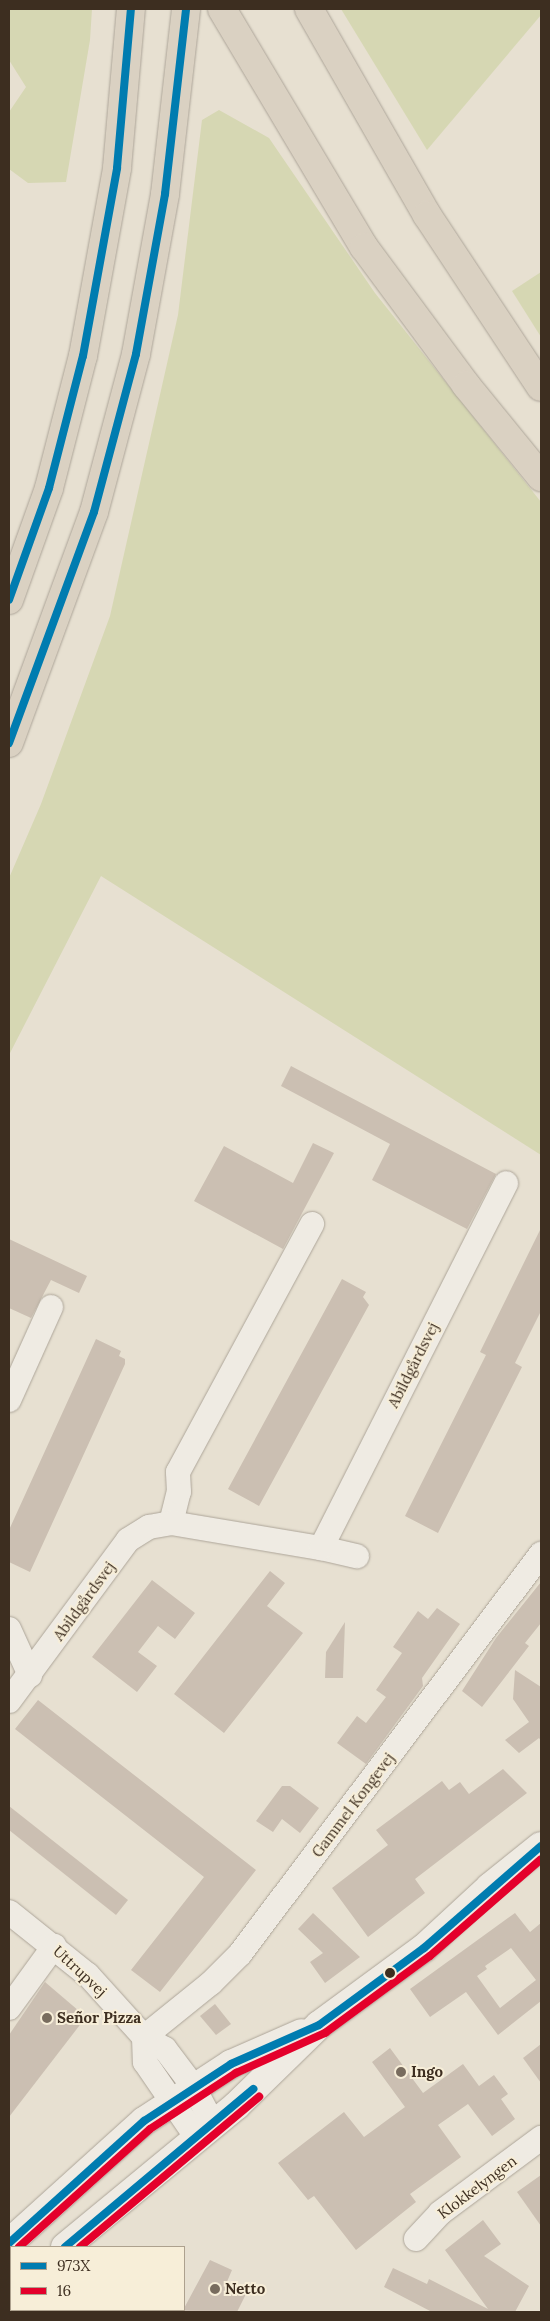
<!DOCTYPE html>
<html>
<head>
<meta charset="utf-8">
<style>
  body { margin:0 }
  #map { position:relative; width:550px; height:2321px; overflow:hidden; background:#e7e0d1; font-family:Lora,serif }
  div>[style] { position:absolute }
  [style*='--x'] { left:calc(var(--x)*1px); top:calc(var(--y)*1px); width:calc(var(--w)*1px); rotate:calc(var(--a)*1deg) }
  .green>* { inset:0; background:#d6d7b3 }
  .building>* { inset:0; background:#cbbfb2 }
  .roads { filter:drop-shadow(0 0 1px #ada599) drop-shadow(0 0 1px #ada599) }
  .street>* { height:24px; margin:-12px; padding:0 12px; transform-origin:12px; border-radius:12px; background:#efebe3 }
  .secondary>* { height:28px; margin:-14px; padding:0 14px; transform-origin:14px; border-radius:14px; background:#efebe3 }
  .highway>* { height:28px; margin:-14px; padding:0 14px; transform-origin:14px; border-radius:14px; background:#dad1c2 }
  .bus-1>* { height:8px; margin:-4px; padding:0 4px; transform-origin:4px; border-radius:4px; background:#007cb0 }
  .bus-2>* { height:8px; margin:-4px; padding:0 4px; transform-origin:4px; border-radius:4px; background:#e4002b }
  .dots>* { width:14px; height:14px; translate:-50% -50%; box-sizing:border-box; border:2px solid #f7eed8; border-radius:50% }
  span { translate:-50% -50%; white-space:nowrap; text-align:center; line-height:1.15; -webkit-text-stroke:4px #f7eed8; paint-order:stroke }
  .street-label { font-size:15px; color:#3d2e20 }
  .poi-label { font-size:15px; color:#3d2e20; font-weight:700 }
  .left { translate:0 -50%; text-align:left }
  .frame { position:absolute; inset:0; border:10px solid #3d2e20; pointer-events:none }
  .legend { position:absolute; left:10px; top:2246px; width:175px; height:65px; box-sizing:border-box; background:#f7eed8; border:1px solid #ada18e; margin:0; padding:6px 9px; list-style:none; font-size:15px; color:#3d2e20 }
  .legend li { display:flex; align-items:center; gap:10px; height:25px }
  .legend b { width:25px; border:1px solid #ada18e }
</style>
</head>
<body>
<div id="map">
  <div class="green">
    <i style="clip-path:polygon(9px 9px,92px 9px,90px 40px,66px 182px,28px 183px,9px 169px,9px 112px,26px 87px,9px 60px)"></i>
    <i style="clip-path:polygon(341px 9px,541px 9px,541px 15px,427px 150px)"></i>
    <i style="clip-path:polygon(219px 110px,269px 138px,375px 293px,541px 502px,541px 1155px,101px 876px,9px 1055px,9px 878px,41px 804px,110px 616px,178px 315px,202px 120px)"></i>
    <i style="clip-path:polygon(541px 272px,541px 337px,512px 291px)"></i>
  </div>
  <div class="building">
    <i style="clip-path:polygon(291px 1066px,496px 1174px,467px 1229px,372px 1180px,390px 1144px,281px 1086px)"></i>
    <i style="clip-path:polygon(313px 1143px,334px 1153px,283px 1249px,194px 1201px,224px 1146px,293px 1183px)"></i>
    <i style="clip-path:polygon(541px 1228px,541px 1311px,515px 1363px,522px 1367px,438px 1533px,405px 1516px,486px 1355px,480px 1352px)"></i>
    <i style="clip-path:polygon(9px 1239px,87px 1276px,79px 1293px,51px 1280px,31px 1318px,9px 1308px)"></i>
    <i style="clip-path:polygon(342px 1279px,366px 1292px,363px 1297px,369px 1305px,259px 1506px,228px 1489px)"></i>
    <i style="clip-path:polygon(96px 1339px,121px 1351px,119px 1356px,125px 1359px,125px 1364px,30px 1572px,9px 1562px,9px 1530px)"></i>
    <i style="clip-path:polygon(270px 1571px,285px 1583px,267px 1606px,303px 1633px,224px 1733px,174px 1694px)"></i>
    <i style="clip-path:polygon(152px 1580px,195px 1613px,175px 1639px,158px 1626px,138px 1652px,157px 1666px,137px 1692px,92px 1657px)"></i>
    <i style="clip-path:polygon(541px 1582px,541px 1623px,525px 1643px,529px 1646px,482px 1707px,462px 1691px,496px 1638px)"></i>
    <i style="clip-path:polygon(437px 1608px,460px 1624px,422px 1678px,423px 1686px,366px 1764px,337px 1743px,357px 1716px,366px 1723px,386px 1697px,376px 1690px,402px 1653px,393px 1647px,418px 1611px,428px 1619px)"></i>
    <i style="clip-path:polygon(345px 1622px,343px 1678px,325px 1678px,326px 1652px)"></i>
    <i style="clip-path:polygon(515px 1670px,541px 1687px,541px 1741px,539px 1738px,519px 1753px,505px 1740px,529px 1722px,513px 1699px)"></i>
    <i style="clip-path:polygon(38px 1700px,256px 1870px,160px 1992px,131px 1970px,204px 1877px,15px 1729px)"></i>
    <i style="clip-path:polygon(503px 1769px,527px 1793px,415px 1879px,425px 1893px,368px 1937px,332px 1888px,388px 1845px,376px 1830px,442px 1781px,449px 1790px,460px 1782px,469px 1794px)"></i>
    <i style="clip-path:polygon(282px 1786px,290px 1786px,319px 1808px,300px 1833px,282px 1819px,273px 1832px,256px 1821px)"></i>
    <i style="clip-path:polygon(9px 1806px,128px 1900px,116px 1915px,9px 1830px)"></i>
    <i style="clip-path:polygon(313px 1913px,360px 1957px,325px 1983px,310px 1962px,323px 1953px,298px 1929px)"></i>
    <i style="clip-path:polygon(evenodd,515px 1913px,530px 1932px,541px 1923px,541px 2001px,498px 2035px,466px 1992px,430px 2017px,410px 1989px,515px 1913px,511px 1948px,536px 1980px,500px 2008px,477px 1976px,487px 1969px,485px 1966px,511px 1948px)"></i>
    <i style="clip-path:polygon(45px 1982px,86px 2017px,9px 2117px,9px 2035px)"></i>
    <i style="clip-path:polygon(215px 2004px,231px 2024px,216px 2035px,200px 2016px)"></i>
    <i style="clip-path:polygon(541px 2044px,541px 2083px,523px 2058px)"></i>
    <i style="clip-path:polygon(390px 2048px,423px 2093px,463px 2064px,479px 2086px,494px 2075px,508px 2094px,501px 2099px,515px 2119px,492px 2136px,468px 2104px,438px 2125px,461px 2157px,410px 2194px,416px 2202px,356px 2250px,314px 2196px,308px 2200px,278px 2163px,344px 2112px,364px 2137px,405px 2107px,372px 2062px)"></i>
    <i style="clip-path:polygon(541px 2175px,541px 2226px,517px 2192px)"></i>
    <i style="clip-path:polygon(483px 2220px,501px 2244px,484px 2256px,529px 2286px,515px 2312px,432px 2312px,384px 2287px,393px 2268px,427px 2284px,429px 2279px,488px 2309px,445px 2250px)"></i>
    <i style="clip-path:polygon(210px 2260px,232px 2270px,226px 2284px,246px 2294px,237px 2312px,182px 2312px)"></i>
  </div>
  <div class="roads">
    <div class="street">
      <i style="--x:9;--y:1400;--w:102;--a:-65.7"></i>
      <i style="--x:171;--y:1523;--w:32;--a:-76"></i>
      <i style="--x:179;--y:1492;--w:20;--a:-93"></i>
      <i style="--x:178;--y:1472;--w:282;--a:-61.6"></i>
      <i style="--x:321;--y:1548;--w:37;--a:13"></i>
      <i style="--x:9;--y:1629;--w:51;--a:65.5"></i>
      <i style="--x:9;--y:1701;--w:200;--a:-53.5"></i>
      <i style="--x:128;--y:1540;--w:25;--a:-32"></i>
      <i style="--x:149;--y:1527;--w:22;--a:-10"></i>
      <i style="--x:171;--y:1523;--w:152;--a:9.5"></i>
      <i style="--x:321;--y:1548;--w:409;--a:-63.1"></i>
      <i style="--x:9;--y:1912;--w:101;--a:38.6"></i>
      <i style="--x:88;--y:1975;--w:84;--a:47.9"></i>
      <i style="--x:144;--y:2037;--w:24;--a:30"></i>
      <i style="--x:165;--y:2049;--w:46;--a:52.9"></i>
      <i style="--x:193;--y:2086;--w:43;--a:62.2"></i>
      <i style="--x:9;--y:2008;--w:77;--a:-54"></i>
      <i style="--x:144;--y:2037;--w:86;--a:-38.9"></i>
      <i style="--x:211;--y:1983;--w:41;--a:-45"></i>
      <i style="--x:240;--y:1954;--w:501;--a:-53.04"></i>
      <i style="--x:144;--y:2037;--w:25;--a:88"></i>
      <i style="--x:145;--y:2062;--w:92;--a:55.6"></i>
      <i style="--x:416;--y:2239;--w:35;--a:-47"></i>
      <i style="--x:440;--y:2213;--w:126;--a:-36.6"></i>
    </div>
    <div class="secondary">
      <i style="--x:9;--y:2243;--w:182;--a:-42.1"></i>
      <i style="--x:144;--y:2121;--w:104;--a:-33.2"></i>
      <i style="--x:231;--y:2064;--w:77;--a:-23.6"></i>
      <i style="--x:65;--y:2247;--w:222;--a:-39.5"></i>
      <i style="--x:236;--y:2106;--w:116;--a:-44.3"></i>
      <i style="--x:319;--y:2025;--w:130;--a:-36.3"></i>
      <i style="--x:424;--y:1948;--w:90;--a:-42.7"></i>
      <i style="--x:490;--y:1887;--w:65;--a:-38.8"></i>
      <i style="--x:9;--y:2294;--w:3;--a:-45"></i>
    </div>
    <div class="highway">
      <i style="--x:222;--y:9;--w:277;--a:59.2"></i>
      <i style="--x:364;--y:247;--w:172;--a:53.5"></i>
      <i style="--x:466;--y:385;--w:119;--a:50.8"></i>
      <i style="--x:309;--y:9;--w:237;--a:60.2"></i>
      <i style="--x:427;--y:215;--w:206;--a:56.5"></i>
      <i style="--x:9;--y:600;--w:119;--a:-70.3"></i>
      <i style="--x:49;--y:488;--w:136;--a:-75.6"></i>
      <i style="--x:83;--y:356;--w:191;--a:-79.7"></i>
      <i style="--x:117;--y:168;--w:160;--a:-85"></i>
      <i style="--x:9;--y:743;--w:246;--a:-69.8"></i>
      <i style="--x:94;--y:512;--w:163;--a:-75.1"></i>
      <i style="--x:136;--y:354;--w:163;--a:-79.7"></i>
      <i style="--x:165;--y:194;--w:186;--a:-83.5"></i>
    </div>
  </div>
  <div class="bus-1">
    <i style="--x:9;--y:600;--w:119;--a:-70.3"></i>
    <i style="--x:49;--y:488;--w:136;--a:-75.6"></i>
    <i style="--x:83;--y:356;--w:191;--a:-79.7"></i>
    <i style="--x:117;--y:168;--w:160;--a:-85"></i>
    <i style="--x:9;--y:743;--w:246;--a:-69.8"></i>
    <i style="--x:94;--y:512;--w:163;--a:-75.1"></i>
    <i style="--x:136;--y:354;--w:163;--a:-79.7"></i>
    <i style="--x:165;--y:194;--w:186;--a:-83.5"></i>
    <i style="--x:9;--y:2243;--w:182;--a:-42.1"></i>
    <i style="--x:144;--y:2121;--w:104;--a:-33.2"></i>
    <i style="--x:231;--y:2064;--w:96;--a:-23.9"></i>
    <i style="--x:319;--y:2025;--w:130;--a:-36.3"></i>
    <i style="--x:424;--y:1948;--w:155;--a:-41.1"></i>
    <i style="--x:65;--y:2247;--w:246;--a:-40"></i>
  </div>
  <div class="bus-2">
    <i style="--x:19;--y:2247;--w:176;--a:-42"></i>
    <i style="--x:150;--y:2129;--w:103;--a:-33.1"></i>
    <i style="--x:236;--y:2073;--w:98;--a:-24.2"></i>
    <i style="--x:325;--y:2033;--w:130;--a:-36.3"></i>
    <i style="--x:430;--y:1956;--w:147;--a:-41.1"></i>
    <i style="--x:80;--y:2247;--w:234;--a:-40"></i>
  </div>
  <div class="dots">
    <i style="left:390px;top:1973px;background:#3d2e20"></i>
    <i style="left:47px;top:2018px;background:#786c5e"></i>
    <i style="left:401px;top:2072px;background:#786c5e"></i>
    <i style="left:215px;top:2289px;background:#786c5e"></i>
  </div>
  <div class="street-label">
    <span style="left:413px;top:1365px;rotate:-63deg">Abildgårdsvej</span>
    <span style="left:84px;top:1601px;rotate:-54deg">Abildgårdsvej</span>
    <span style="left:353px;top:1805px;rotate:-53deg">Gammel Kongevej</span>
    <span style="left:80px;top:1971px;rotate:43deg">Uttrupvej</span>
    <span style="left:477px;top:2187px;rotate:-37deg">Klokkelyngen</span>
  </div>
  <div class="poi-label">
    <span class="left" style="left:57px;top:2018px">Señor Pizza</span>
    <span class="left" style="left:411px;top:2072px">Ingo</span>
    <span class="left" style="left:225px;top:2289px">Netto</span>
  </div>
  <div class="frame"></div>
  <ul class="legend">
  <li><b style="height:6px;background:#007cb0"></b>973X</li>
  <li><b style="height:6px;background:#e4002b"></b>16</li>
  </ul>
</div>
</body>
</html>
